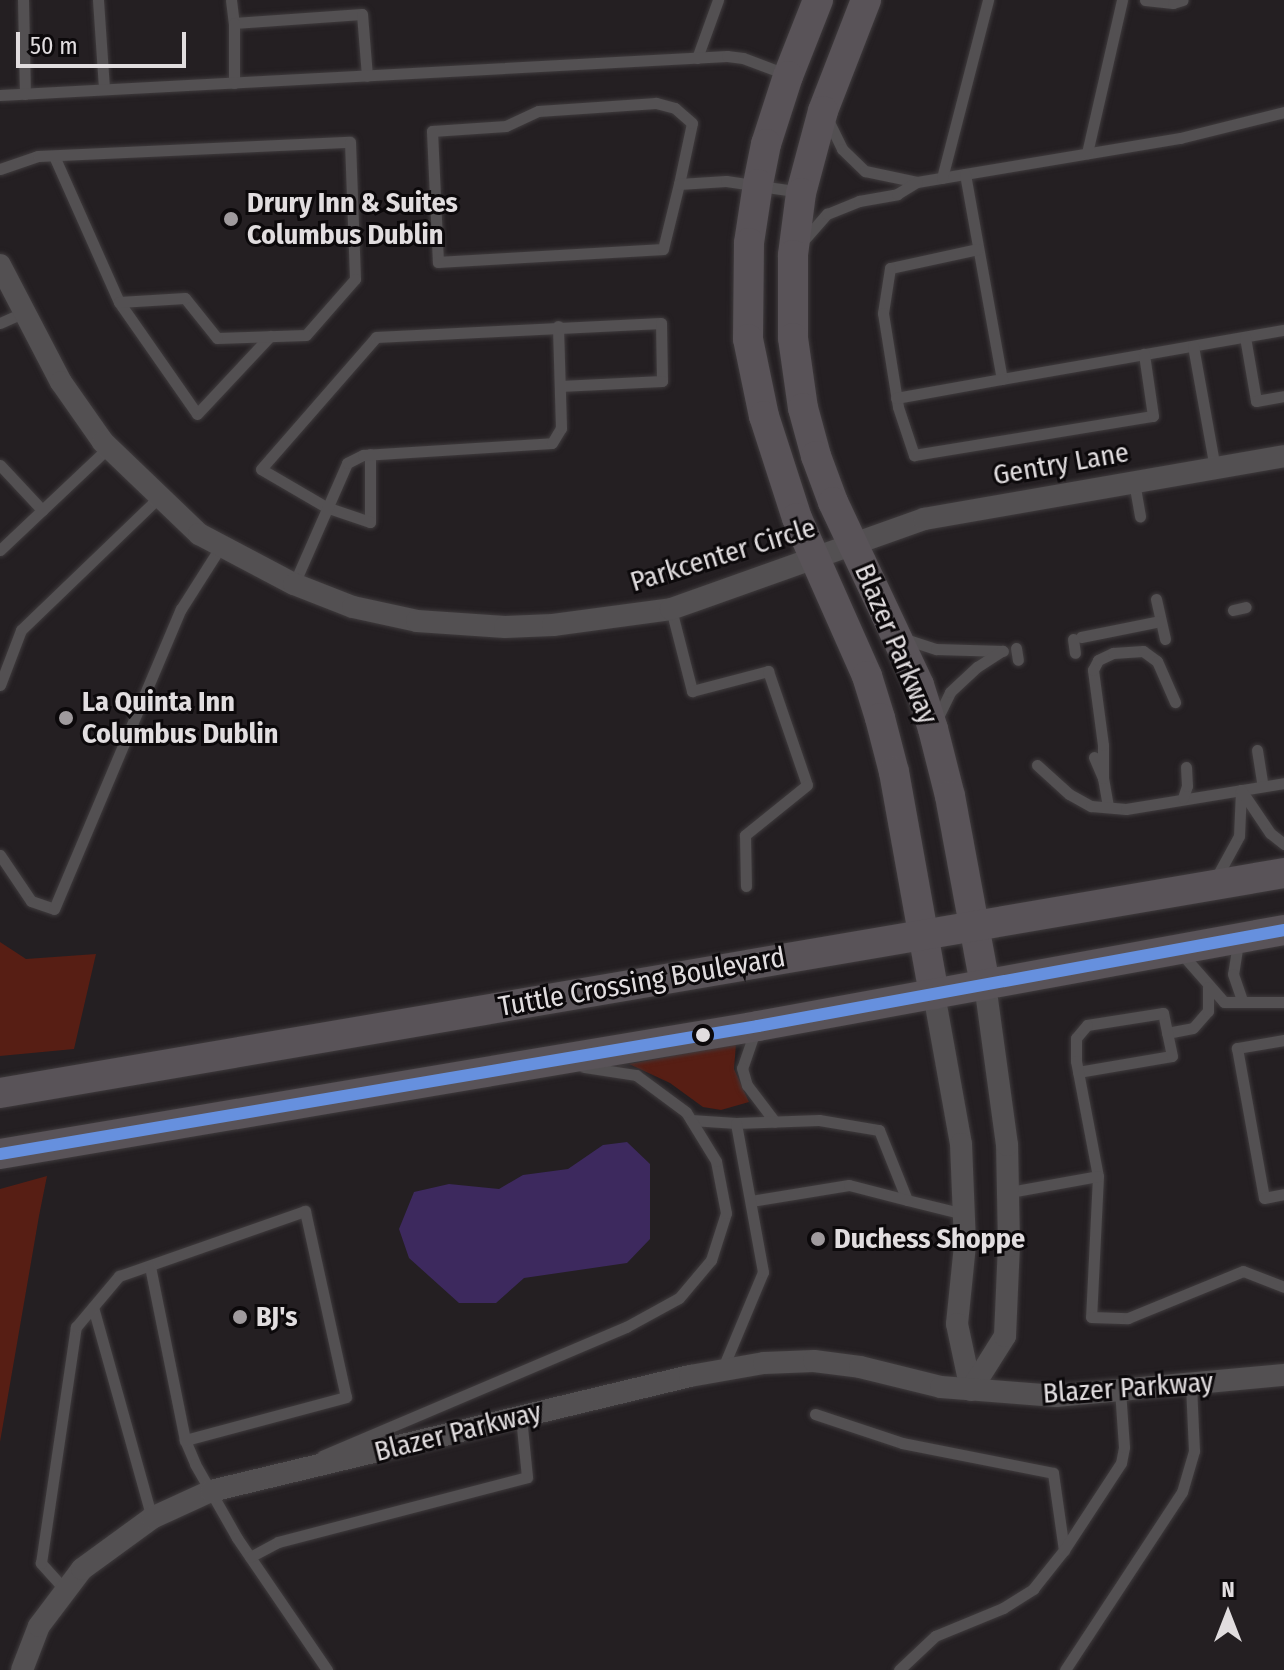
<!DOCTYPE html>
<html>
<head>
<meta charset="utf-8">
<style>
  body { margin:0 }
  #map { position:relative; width:1284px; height:1670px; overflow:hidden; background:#241f22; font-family:"Fira Sans Condensed",sans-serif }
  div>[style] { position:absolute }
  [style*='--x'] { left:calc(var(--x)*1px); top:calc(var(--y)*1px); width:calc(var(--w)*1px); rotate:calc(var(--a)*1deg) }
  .green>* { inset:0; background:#571e14 }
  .water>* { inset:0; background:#3d295e }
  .roads { filter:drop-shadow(0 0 2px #3f3b3d) drop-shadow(0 0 2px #3f3b3d) }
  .lane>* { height:11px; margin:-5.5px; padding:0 5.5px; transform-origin:5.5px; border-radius:5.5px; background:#535052 }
  .street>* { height:22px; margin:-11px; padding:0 11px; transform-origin:11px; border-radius:11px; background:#535052 }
  .secondary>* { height:30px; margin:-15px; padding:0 15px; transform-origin:15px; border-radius:15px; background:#595358 }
  .bus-1>* { height:12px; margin:-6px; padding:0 6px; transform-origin:6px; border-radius:6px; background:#6690de }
  .dots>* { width:22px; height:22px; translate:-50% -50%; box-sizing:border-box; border:4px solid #0c090b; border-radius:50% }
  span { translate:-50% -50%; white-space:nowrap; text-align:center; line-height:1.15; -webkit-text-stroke:6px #0c090b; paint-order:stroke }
  .poi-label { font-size:28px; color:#e1dddf; font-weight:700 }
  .left { translate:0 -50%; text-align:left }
  .street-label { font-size:28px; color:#e1dddf }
  .north { position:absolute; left:1188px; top:1574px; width:80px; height:80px; -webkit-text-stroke:6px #0c090b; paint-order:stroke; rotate:0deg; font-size:22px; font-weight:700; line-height:32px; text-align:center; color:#e1dddf }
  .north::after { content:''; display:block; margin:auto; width:28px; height:36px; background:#e1dddf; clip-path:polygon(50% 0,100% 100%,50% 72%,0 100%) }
  .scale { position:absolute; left:16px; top:32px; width:170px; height:36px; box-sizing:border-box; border:4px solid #e1dddf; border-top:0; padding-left:10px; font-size:24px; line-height:28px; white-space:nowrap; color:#e1dddf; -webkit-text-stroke:6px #0c090b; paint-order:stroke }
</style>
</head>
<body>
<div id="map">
  <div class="green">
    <i style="clip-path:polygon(0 942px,26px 959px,96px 954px,74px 1049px,0 1056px)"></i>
    <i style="clip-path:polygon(736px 1044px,734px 1069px,749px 1102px,721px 1110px,703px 1107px,670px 1083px,629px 1064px)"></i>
    <i style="clip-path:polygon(47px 1176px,39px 1216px,0 1442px,0 1189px)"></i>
  </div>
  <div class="water">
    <i style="clip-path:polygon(627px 1142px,650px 1164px,650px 1239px,627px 1263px,524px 1278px,496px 1303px,459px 1303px,409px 1258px,399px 1229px,414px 1192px,449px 1184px,499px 1189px,523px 1175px,568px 1169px,603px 1145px)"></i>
  </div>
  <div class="roads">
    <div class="lane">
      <i style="--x:23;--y:0;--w:94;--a:88.8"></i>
      <i style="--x:98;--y:0;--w:89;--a:86.1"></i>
      <i style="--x:231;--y:0;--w:23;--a:83"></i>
      <i style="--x:234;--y:23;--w:128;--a:-4"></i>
      <i style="--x:362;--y:14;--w:62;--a:85.4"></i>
      <i style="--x:1145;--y:0;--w:28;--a:6"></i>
      <i style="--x:1173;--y:3;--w:10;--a:-17"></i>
      <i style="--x:234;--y:23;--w:60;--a:90"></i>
      <i style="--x:697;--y:58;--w:62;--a:-70.1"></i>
      <i style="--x:0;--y:95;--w:728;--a:-3.07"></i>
      <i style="--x:727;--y:56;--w:16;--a:7"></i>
      <i style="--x:743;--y:58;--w:48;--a:20.7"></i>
      <i style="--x:828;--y:120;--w:32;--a:64"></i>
      <i style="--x:842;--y:149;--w:32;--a:44"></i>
      <i style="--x:865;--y:171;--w:53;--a:11.9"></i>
      <i style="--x:917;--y:182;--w:267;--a:-9.5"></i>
      <i style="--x:1180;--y:138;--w:107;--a:-14"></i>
      <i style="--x:1087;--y:153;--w:157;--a:-77.1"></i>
      <i style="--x:54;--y:156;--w:160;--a:66"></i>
      <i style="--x:119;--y:302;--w:136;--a:55.1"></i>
      <i style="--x:197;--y:414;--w:107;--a:-46.9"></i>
      <i style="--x:0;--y:169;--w:40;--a:-18.9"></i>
      <i style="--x:38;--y:156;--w:312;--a:-2.6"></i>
      <i style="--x:350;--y:142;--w:137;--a:87.9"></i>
      <i style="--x:355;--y:279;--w:74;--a:131.2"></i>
      <i style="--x:306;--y:335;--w:89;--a:178.1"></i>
      <i style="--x:217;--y:338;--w:51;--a:-128.7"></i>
      <i style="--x:185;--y:298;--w:66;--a:176.5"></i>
      <i style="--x:965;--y:174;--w:208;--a:79.8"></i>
      <i style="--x:1002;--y:379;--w:286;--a:-9.9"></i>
      <i style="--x:942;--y:178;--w:184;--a:-75.5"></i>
      <i style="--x:679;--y:184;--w:62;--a:-78"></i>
      <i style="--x:692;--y:123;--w:23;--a:-139"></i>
      <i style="--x:675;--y:108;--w:20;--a:-165"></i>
      <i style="--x:656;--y:103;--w:118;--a:176.1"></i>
      <i style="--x:538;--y:111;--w:35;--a:155"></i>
      <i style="--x:506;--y:126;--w:74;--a:176.1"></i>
      <i style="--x:432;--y:131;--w:131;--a:87.4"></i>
      <i style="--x:438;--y:262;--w:225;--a:-3.3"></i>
      <i style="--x:663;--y:249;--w:67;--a:-76.2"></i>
      <i style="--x:679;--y:184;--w:47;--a:-3.7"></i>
      <i style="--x:726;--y:181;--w:76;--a:8.3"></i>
      <i style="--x:804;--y:240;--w:35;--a:-49"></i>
      <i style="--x:827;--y:214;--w:35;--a:-22"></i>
      <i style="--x:859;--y:201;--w:39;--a:-10"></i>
      <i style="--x:897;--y:194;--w:23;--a:-31"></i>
      <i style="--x:978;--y:249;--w:90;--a:167.8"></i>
      <i style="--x:890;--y:268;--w:46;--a:98.8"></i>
      <i style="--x:883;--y:313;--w:95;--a:80.9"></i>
      <i style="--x:898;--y:407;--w:51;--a:71.6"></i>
      <i style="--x:914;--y:455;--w:242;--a:-9.3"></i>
      <i style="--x:1153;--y:416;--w:63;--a:-98.3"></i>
      <i style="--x:0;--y:323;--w:24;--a:-24"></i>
      <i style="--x:1245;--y:337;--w:65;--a:80.2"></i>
      <i style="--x:1256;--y:401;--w:28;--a:-10"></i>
      <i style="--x:1193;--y:346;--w:124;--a:79.8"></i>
      <i style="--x:896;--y:398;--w:108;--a:-10.2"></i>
      <i style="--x:370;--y:454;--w:68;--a:90"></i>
      <i style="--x:370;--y:522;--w:46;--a:-161.2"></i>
      <i style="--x:326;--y:507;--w:75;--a:-149.7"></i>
      <i style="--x:261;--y:469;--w:175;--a:-48.9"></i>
      <i style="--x:376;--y:337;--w:285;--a:-2.8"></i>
      <i style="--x:661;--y:323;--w:58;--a:89"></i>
      <i style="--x:662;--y:381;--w:102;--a:177.2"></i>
      <i style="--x:0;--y:465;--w:62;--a:47"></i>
      <i style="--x:1134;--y:482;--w:35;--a:80"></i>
      <i style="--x:0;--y:550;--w:150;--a:-43.4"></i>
      <i style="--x:294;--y:584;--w:132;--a:-66.3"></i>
      <i style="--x:347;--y:463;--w:18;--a:-27"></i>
      <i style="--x:363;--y:455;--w:189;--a:-3.6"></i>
      <i style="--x:552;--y:443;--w:17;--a:-59"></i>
      <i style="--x:561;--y:428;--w:102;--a:-91.7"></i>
      <i style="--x:1156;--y:599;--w:41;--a:77.3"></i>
      <i style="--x:671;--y:609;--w:85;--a:75.6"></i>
      <i style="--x:692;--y:691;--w:79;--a:-14.7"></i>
      <i style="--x:768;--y:671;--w:120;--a:71.1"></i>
      <i style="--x:807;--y:785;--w:80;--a:141.1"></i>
      <i style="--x:745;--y:835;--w:51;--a:88.9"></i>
      <i style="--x:1233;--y:610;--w:13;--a:-13"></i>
      <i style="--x:1081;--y:637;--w:81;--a:-11.4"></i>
      <i style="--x:905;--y:639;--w:33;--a:18"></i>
      <i style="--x:936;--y:649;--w:67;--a:1.7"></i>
      <i style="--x:1073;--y:639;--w:14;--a:82"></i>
      <i style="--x:1016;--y:648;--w:12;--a:81"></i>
      <i style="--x:0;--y:685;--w:59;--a:-69.1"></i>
      <i style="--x:21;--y:630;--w:192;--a:-43.9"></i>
      <i style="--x:936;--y:721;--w:32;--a:-64"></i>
      <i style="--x:950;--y:692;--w:37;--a:-43"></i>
      <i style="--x:977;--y:667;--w:30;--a:-33"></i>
      <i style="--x:1257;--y:750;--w:36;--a:81"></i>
      <i style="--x:1094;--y:757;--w:23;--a:67"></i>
      <i style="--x:1103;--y:778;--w:29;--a:80"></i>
      <i style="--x:1037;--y:765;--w:43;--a:42.2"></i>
      <i style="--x:1069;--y:794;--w:25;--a:29"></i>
      <i style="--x:1091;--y:806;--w:35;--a:5"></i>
      <i style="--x:1126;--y:809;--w:160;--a:-9.3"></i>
      <i style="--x:1103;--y:778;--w:33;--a:-90"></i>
      <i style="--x:1103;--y:745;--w:76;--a:-97.6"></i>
      <i style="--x:1093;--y:670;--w:11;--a:-63"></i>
      <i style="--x:1098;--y:660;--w:17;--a:-25"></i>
      <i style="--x:1113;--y:653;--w:30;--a:-4"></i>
      <i style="--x:1143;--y:651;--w:17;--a:36"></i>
      <i style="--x:1157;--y:661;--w:45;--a:66.3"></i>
      <i style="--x:1183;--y:798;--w:13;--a:-72"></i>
      <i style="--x:1187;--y:786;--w:19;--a:-93"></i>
      <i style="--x:0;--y:855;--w:55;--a:56"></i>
      <i style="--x:31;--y:901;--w:24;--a:19"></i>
      <i style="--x:54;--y:909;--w:326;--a:-67.1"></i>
      <i style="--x:181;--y:609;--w:75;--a:-57.6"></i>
      <i style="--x:1215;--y:880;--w:50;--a:-61.4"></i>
      <i style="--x:1239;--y:836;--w:46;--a:-87.5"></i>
      <i style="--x:1241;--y:790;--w:52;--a:56"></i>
      <i style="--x:1270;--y:833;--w:18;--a:38"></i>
      <i style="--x:1238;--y:943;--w:31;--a:99"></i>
      <i style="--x:1233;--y:974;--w:28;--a:71"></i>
      <i style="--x:1181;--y:953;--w:65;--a:48.7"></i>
      <i style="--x:1224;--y:1002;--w:60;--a:0"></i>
      <i style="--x:755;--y:1031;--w:39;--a:109"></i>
      <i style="--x:742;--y:1068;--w:18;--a:74"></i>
      <i style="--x:747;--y:1085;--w:46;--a:52.9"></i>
      <i style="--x:1167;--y:1033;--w:26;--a:-11"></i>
      <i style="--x:1193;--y:1028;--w:23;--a:-49"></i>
      <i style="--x:1208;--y:1011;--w:24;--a:-90"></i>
      <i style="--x:1284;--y:1040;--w:48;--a:170.3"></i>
      <i style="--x:1237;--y:1048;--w:152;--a:79.8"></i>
      <i style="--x:1264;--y:1198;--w:20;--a:-11"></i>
      <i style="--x:1078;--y:1072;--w:95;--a:-9.7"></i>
      <i style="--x:1172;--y:1056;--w:44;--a:-101.8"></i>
      <i style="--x:1163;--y:1013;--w:77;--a:171"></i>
      <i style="--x:1087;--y:1025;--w:17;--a:130"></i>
      <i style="--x:1076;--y:1038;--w:23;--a:90"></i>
      <i style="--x:1076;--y:1061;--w:117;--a:79.2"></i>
      <i style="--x:1098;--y:1176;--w:141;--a:92.8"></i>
      <i style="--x:1091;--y:1317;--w:37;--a:2"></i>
      <i style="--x:1128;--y:1318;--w:124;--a:-22.2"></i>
      <i style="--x:1243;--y:1271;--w:44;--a:21.3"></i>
      <i style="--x:691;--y:1120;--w:45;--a:3.8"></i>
      <i style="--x:736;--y:1123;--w:83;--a:-2.1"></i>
      <i style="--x:819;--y:1120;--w:61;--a:9.5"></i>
      <i style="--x:879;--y:1130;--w:75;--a:68.2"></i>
      <i style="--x:907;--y:1200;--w:59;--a:13.8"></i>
      <i style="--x:1010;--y:1192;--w:89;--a:-10.3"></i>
      <i style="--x:751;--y:1201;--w:99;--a:-9.3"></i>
      <i style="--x:849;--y:1185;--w:60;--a:14.5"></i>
      <i style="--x:93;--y:1307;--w:219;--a:74.4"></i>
      <i style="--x:722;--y:1370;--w:106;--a:-67.3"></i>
      <i style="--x:763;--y:1272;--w:151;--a:-100.3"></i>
      <i style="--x:815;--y:1414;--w:92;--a:18.4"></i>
      <i style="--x:902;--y:1443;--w:154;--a:11.2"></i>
      <i style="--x:1053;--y:1473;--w:78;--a:81.9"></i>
      <i style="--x:185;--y:1440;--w:26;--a:67"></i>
      <i style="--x:195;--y:1464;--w:85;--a:60.4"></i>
      <i style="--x:237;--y:1538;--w:160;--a:55.7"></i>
      <i style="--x:322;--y:1456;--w:330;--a:-23"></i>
      <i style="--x:626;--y:1327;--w:60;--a:-28.7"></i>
      <i style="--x:679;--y:1298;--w:50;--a:-49.9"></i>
      <i style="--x:711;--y:1260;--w:49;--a:-72.3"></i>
      <i style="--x:726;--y:1213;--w:53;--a:-100.9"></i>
      <i style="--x:716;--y:1161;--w:57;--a:-121.5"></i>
      <i style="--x:686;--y:1112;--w:62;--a:-143.5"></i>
      <i style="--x:636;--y:1075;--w:53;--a:-171.3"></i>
      <i style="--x:250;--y:1557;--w:32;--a:-28"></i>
      <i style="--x:278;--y:1542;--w:257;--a:-14.6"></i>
      <i style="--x:527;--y:1477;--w:60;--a:-95.7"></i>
      <i style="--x:66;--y:1591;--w:38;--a:-132"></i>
      <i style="--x:41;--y:1563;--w:239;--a:-81.6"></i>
      <i style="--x:76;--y:1327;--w:67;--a:-49.9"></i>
      <i style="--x:119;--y:1276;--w:197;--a:-19.3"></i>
      <i style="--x:305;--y:1211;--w:190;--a:77.6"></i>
      <i style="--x:346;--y:1397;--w:167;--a:165"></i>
      <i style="--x:185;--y:1440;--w:177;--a:-101.4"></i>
      <i style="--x:899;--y:1670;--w:50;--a:-43.4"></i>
      <i style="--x:935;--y:1636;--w:74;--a:-22.4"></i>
      <i style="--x:1003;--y:1608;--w:36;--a:-32"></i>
      <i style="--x:1033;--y:1589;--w:50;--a:-51.5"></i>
      <i style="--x:1064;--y:1550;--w:104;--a:-56.8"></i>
      <i style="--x:1121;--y:1463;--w:16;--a:-79"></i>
      <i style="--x:1124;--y:1447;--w:57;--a:-94"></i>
      <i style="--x:1065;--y:1670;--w:213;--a:-56.7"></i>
      <i style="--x:1182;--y:1492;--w:43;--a:-73.7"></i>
      <i style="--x:1194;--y:1451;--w:67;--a:-92.6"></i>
    </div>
    <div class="street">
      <i style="--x:0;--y:265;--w:132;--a:62.5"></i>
      <i style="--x:61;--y:382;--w:73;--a:55"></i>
      <i style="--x:103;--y:442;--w:133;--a:43.8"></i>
      <i style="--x:199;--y:534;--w:107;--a:27.8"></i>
      <i style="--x:294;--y:584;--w:63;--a:21.3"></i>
      <i style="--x:353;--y:607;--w:66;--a:12.3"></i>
      <i style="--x:417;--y:621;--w:88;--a:3.9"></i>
      <i style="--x:505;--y:627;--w:48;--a:-2.4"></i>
      <i style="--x:553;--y:625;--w:119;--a:-7.7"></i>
      <i style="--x:671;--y:609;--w:269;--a:-19.6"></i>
      <i style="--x:924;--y:519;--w:365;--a:-9.9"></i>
      <i style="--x:934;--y:994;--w:152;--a:79.8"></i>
      <i style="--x:961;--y:1144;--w:101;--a:87.7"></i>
      <i style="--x:965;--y:1245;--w:79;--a:95.8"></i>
      <i style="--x:957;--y:1324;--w:67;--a:78"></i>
      <i style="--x:971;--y:1390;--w:64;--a:-57.8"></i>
      <i style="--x:1005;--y:1336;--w:90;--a:-87.5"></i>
      <i style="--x:1009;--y:1246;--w:101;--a:-91.1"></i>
      <i style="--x:1007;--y:1145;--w:162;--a:-97.8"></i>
      <i style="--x:22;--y:1670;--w:47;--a:-68.9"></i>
      <i style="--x:39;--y:1626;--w:71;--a:-53"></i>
      <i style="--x:82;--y:1569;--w:87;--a:-36.1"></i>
      <i style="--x:152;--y:1518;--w:65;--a:-24.6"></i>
      <i style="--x:211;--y:1491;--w:493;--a:-13.5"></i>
      <i style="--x:690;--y:1376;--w:75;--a:-10"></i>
      <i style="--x:764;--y:1363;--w:50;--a:-2.3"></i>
      <i style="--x:814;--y:1361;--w:46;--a:7.4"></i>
      <i style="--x:860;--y:1367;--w:83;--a:13.9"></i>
      <i style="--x:941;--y:1387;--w:115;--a:4.5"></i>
      <i style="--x:1056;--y:1396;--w:229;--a:-5.3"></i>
    </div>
    <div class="secondary">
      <i style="--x:818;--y:0;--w:82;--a:111.5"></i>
      <i style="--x:788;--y:76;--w:71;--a:107.9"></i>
      <i style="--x:766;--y:144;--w:41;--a:101.3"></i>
      <i style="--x:758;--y:184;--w:60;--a:98.7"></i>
      <i style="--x:749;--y:243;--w:96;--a:90.6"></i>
      <i style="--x:748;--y:339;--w:79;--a:78.3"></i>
      <i style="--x:764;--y:416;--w:107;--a:72.1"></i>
      <i style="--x:797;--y:518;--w:173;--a:66.1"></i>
      <i style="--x:867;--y:676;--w:44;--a:72.8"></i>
      <i style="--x:880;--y:718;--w:56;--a:75.5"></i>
      <i style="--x:894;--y:772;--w:226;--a:79.8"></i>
      <i style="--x:866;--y:0;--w:119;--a:111.2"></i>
      <i style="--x:823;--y:111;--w:85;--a:105"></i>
      <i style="--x:801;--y:193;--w:63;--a:97.4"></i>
      <i style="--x:793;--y:255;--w:83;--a:90"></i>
      <i style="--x:793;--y:338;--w:71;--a:81.9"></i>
      <i style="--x:803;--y:408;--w:50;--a:74.8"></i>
      <i style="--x:816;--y:456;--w:49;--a:69.7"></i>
      <i style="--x:833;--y:502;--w:202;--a:64.8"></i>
      <i style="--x:919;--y:685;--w:46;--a:72.3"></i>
      <i style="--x:933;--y:729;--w:69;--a:75.8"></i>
      <i style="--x:950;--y:796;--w:192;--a:79.5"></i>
      <i style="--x:0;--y:1093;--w:1303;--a:-9.72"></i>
      <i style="--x:0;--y:1154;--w:769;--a:-9.58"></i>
      <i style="--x:758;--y:1026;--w:535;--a:-10.34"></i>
    </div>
  </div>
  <div class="bus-1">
    <i style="--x:0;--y:1154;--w:769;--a:-9.58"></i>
    <i style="--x:758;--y:1026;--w:535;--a:-10.34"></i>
  </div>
  <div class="dots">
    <i style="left:231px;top:219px;background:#9f9a9d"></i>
    <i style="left:66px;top:718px;background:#9f9a9d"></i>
    <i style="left:703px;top:1035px;background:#e1dddf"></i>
    <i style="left:818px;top:1239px;background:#9f9a9d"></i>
    <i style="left:240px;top:1317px;background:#9f9a9d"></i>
  </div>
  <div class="poi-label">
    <span class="left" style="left:247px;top:219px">Drury Inn &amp; Suites<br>Columbus Dublin</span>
    <span class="left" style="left:82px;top:718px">La Quinta Inn<br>Columbus Dublin</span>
    <span class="left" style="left:834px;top:1239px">Duchess Shoppe</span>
    <span class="left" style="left:256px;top:1317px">BJ's</span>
  </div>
  <div class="street-label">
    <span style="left:1061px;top:464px;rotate:-10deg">Gentry Lane</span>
    <span style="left:723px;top:555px;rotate:-17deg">Parkcenter Circle</span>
    <span style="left:896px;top:644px;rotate:67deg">Blazer Parkway</span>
    <span style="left:642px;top:982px;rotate:-10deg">Tuttle Crossing Boulevard</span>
    <span style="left:1128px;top:1388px;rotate:-4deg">Blazer Parkway</span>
    <span style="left:458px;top:1432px;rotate:-14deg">Blazer Parkway</span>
  </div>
  <div class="north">N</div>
  <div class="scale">50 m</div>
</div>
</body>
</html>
